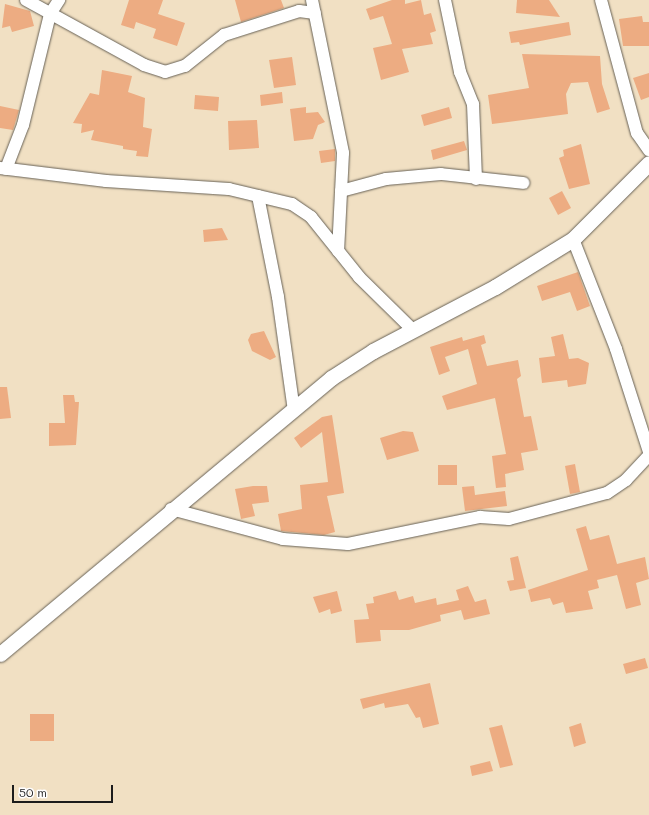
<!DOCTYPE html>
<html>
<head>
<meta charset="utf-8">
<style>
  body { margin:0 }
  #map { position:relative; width:649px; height:815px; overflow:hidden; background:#f1e0c3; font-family:Mali,sans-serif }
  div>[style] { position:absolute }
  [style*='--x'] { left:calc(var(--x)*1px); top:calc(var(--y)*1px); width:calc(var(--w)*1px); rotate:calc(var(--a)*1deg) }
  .building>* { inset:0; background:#edac82 }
  .roads { filter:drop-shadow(0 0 1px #676156) drop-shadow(0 0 1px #676156) }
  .minor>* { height:12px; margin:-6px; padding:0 6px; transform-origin:6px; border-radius:6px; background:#fff }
  .tertiary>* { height:15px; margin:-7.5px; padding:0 7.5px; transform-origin:7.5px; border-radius:7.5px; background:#fff }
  span { translate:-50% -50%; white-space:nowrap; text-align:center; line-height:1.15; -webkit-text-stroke:4px #fff; paint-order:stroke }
  .scale { position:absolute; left:12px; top:785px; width:101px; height:18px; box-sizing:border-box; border:2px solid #1c1c1c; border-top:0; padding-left:5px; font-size:12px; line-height:14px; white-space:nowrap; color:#1c1c1c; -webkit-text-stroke:3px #fff; paint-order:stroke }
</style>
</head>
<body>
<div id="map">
  <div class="building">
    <i style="clip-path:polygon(129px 0,163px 0,158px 14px,185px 23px,177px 46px,153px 38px,156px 29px,136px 22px,134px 29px,121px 25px)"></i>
    <i style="clip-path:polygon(235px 0,281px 0,284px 8px,241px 22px)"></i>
    <i style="clip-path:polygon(392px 0,405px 0,405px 4px,421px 0,424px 15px,431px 13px,436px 31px,430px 33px,433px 44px,402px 49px,409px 72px,381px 80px,373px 48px,392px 44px,383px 16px,370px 20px,366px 9px)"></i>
    <i style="clip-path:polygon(517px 0,549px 0,560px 17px,516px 13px)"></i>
    <i style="clip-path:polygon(5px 4px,30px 11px,34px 26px,12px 32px,10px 26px,2px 28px)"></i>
    <i style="clip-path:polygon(642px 16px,643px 22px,649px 22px,649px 46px,623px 46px,619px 19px)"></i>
    <i style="clip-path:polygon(569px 22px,571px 35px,520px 45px,519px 42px,511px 43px,509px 32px)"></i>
    <i style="clip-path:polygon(522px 54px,600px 56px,602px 84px,610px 109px,597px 113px,588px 82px,571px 83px,566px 94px,568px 114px,492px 124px,488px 95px,529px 88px)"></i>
    <i style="clip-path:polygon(292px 57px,296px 85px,274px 88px,269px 60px)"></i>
    <i style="clip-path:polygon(102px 70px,132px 76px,128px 92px,145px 98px,143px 127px,152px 129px,148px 157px,136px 156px,137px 151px,123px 149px,123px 146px,91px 140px,94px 130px,81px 133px,82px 124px,73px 123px,90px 93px,99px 95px)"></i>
    <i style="clip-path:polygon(649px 73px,649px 97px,641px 100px,633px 78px)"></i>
    <i style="clip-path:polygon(282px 92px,283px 103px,261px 106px,260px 95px)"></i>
    <i style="clip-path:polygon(195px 95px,219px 97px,218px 111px,194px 109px)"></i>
    <i style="clip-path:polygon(0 106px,19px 110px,13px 130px,0 128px)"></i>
    <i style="clip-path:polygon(306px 107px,306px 113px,318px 112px,325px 122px,318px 125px,313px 139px,294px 141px,290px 109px)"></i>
    <i style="clip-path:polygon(449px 107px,452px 118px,424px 126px,421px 115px)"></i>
    <i style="clip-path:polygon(257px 120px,259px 148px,229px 150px,228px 121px)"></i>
    <i style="clip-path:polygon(464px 141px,467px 150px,433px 160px,431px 150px)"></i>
    <i style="clip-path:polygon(581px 144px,590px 184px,569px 189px,559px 158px,564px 156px,563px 150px)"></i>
    <i style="clip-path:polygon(335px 149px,335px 161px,321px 163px,319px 151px)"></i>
    <i style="clip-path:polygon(562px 191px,571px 208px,558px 215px,549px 198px)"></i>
    <i style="clip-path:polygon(222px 228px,228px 240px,204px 242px,203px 230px)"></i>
    <i style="clip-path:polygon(578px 272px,590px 306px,577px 311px,570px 292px,542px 301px,537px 286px)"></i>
    <i style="clip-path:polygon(264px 331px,276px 357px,270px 360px,252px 351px,248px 340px,251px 334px)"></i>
    <i style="clip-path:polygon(563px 334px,569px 359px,578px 358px,589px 363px,586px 384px,568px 387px,567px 380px,542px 383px,539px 358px,555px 356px,551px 337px)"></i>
    <i style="clip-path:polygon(484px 335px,486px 343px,481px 345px,487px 366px,518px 360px,521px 376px,517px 379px,524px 417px,531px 416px,538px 450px,521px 453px,524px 470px,505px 474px,506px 487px,496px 488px,492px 456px,506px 454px,495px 398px,447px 410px,442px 396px,477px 384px,468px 349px,445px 357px,450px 371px,439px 375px,430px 347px,462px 337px,463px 341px)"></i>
    <i style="clip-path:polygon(0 387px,7px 387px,11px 418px,0 419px)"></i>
    <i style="clip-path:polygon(63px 395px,74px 395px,75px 402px,79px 402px,76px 445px,49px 446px,49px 423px,65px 423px)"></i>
    <i style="clip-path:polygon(332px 415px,344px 493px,327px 496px,335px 532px,324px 535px,281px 531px,278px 514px,302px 509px,300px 485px,328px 482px,322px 432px,301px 448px,294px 438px,322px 417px)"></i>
    <i style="clip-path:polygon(403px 431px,413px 432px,419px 451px,387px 460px,380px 438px)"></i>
    <i style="clip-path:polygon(575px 464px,580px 492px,570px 494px,565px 466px)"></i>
    <i style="clip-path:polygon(438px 465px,457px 465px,457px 485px,438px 485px)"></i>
    <i style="clip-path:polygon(253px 486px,267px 486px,269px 502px,252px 504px,255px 516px,241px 519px,235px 489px)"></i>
    <i style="clip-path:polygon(474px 486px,475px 495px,505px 491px,507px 506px,465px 511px,462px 487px)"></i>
    <i style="clip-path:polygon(586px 526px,590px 540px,609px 535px,617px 564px,645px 557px,649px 579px,636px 583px,641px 605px,626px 609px,617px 575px,597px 580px,599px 588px,588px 591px,593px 609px,566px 613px,563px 602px,553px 605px,550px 598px,531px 602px,528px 590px,588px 570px,576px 529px)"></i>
    <i style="clip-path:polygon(518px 556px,526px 588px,510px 591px,507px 581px,514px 580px,510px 558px)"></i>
    <i style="clip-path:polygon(468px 586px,475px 602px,486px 599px,490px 614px,464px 620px,461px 610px,440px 615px,441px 621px,409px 630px,380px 630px,381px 641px,356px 643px,354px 620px,369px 619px,366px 604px,374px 603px,373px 597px,396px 591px,399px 600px,413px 596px,415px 603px,436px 598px,437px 605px,459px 600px,456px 590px)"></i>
    <i style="clip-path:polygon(337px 591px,342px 611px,331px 614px,330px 609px,319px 613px,313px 597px)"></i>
    <i style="clip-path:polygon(645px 658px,648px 668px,626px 674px,623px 664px)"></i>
    <i style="clip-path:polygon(430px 683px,439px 724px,423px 728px,420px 717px,416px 718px,408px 704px,385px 708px,384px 703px,363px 709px,360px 699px)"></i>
    <i style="clip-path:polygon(30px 714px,54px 714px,54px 741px,30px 741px)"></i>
    <i style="clip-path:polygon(581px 723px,586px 743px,574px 747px,569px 727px)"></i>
    <i style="clip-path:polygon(502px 725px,513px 765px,500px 768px,489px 728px)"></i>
    <i style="clip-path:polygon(490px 761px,493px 771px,472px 776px,470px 766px)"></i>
  </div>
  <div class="roads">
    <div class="minor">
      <i style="--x:26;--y:0;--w:135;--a:28.8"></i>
      <i style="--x:144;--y:65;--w:22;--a:18"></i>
      <i style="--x:165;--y:72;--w:21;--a:-17"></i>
      <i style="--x:185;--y:66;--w:50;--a:-38.5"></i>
      <i style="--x:224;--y:35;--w:79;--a:-17.7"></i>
      <i style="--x:299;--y:11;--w:16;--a:7"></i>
      <i style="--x:312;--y:0;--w:156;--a:78.5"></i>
      <i style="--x:343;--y:153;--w:98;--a:92.9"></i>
      <i style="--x:445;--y:0;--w:74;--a:78.2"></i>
      <i style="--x:460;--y:72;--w:35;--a:68"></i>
      <i style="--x:473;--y:104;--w:75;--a:87.7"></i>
      <i style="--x:601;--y:0;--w:138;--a:74.9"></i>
      <i style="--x:637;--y:133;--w:21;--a:55"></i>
      <i style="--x:0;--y:168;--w:107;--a:7"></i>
      <i style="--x:106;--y:181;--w:123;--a:3.7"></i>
      <i style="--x:229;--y:189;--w:65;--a:13.4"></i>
      <i style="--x:292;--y:204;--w:23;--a:34"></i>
      <i style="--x:311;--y:217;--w:77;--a:51.3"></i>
      <i style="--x:359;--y:277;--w:77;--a:44.5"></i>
      <i style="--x:6;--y:169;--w:47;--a:-68.9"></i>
      <i style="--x:23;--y:125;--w:114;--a:-76.3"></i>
      <i style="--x:50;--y:14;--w:17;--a:-57"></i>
      <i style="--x:341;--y:191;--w:47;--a:-14.9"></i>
      <i style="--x:386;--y:179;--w:55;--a:-5.2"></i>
      <i style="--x:441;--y:174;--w:83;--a:6.2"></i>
      <i style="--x:258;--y:196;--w:103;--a:78.8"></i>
      <i style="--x:278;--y:297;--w:115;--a:82"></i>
      <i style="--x:573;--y:239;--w:118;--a:68.6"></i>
      <i style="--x:616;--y:349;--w:108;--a:72.2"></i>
      <i style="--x:171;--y:509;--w:116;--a:15"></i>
      <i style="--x:283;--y:539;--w:65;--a:4.4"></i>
      <i style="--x:348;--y:544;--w:135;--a:-11.6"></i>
      <i style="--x:480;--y:517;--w:29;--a:4"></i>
      <i style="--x:509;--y:519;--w:101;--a:-14.9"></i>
      <i style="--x:607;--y:493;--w:23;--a:-34"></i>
      <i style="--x:626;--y:480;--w:34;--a:-47"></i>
    </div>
    <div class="tertiary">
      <i style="--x:0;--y:654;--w:431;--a:-39.8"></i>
      <i style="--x:331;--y:378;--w:50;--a:-32.7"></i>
      <i style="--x:373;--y:351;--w:138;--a:-27.7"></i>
      <i style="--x:495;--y:287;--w:92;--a:-31.6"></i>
      <i style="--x:573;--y:239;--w:107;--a:-45"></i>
    </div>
  </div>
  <div class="scale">50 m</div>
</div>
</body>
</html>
